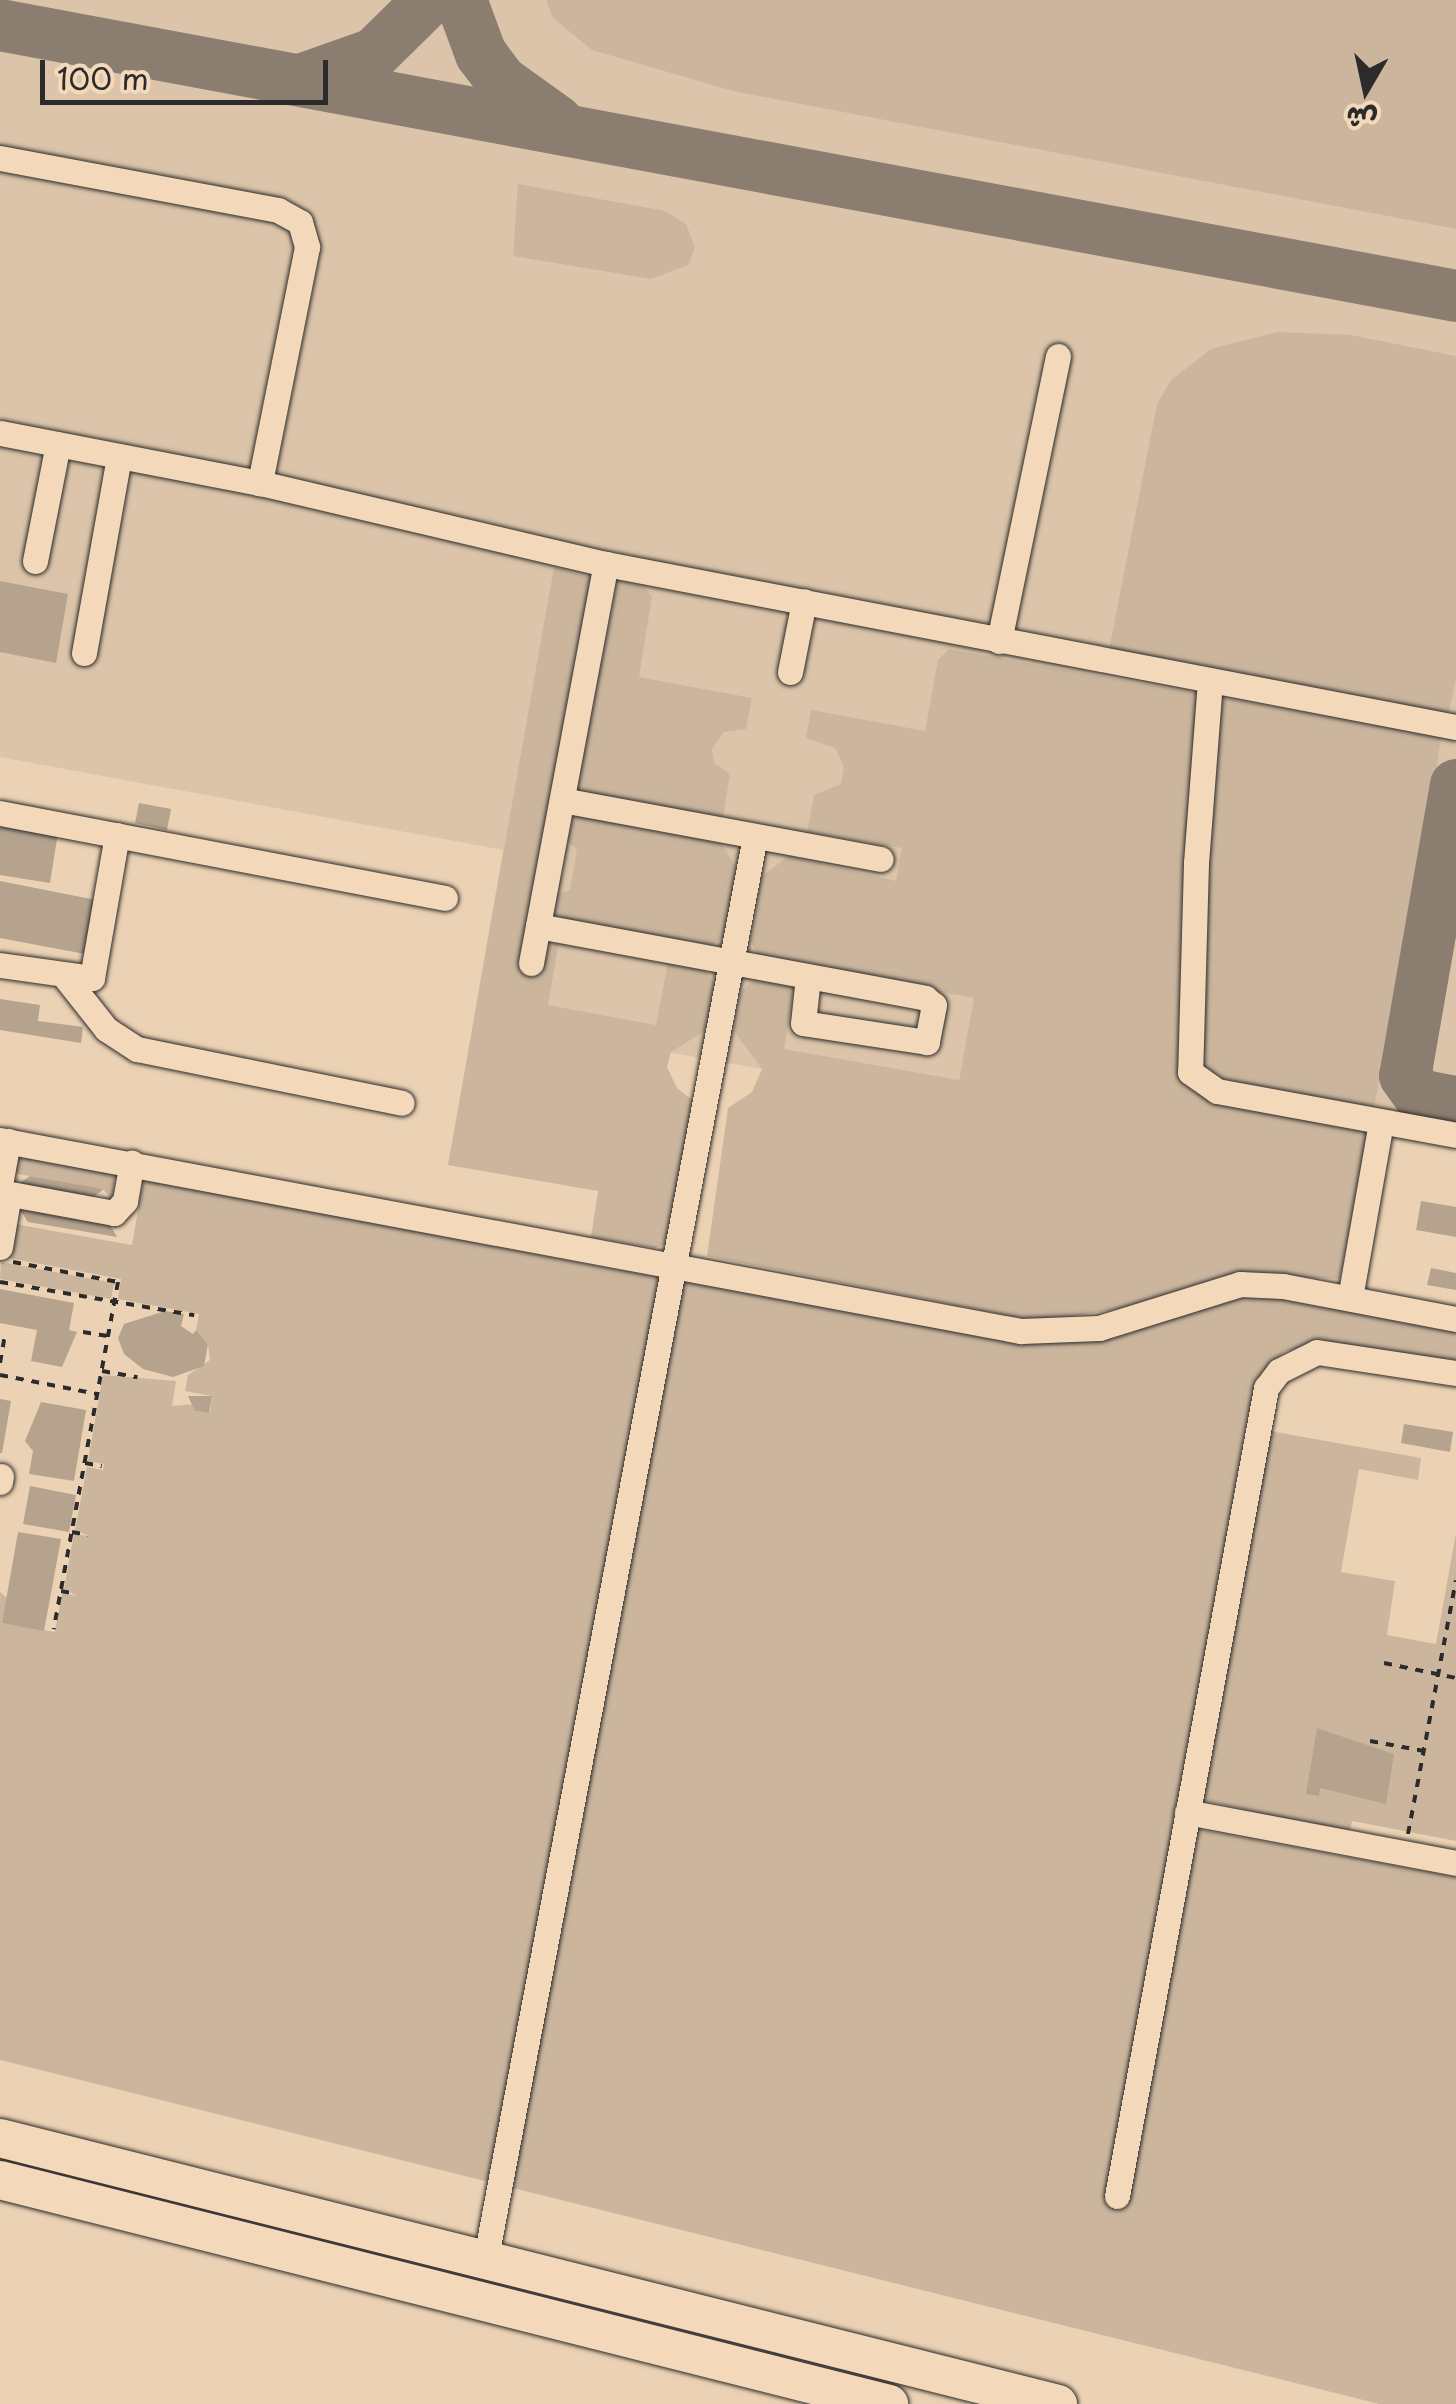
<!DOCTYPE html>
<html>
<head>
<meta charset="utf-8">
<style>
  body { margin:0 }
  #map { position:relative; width:1456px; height:2404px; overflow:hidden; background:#ebd2b4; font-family:"Playpen Sans","Playpen Sans Arabic",sans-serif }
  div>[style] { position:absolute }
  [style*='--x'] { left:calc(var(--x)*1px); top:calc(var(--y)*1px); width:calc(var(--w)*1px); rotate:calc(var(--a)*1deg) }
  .built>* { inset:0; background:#dbc4a9 }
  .green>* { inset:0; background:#cbb69d }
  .taxiway>* { height:52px; margin:-26px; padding:0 26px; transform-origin:26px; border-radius:26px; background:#8b7e70 }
  .building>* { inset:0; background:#b5a38e }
  .path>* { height:4px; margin-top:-2px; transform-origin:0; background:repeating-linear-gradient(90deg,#2b2b2b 0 8px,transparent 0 16px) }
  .roads { filter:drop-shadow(0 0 2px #2b2b2b) drop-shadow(0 0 2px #2b2b2b) }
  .minor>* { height:25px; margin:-12.5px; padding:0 12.5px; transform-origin:12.5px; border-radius:12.5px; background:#f3d9ba }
  .highway>* { height:38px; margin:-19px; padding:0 19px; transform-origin:19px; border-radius:19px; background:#f3d9ba }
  span { translate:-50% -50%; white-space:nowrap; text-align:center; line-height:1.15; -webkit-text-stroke:8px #f3d9ba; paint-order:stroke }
  .north { position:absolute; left:1316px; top:40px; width:100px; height:100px; -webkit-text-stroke:8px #f3d9ba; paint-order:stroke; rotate:189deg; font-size:28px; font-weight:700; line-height:40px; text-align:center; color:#2b2b2b }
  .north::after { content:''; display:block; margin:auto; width:35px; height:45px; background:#2b2b2b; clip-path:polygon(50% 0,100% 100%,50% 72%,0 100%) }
  .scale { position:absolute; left:40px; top:60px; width:288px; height:45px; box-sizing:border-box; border:5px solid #2b2b2b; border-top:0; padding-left:12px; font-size:30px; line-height:35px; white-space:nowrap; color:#2b2b2b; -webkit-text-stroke:8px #f3d9ba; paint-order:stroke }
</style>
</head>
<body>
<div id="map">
  <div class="built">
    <i style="clip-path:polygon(0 0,1456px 0,1456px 1145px,964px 1054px,954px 1104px,474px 1017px,503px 850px,0 757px)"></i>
  </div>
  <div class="green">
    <i style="clip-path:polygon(546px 0,1456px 0,1456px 229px,733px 91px,592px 50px,553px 18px)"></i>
    <i style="clip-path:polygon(518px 184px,665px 211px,686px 224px,695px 247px,688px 265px,651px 279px,513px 256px)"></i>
    <i style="clip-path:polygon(1277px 332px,1351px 335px,1456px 356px,1456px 678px,1449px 713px,1109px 650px,1157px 404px,1171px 380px,1211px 349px)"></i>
    <i style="clip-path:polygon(554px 567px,591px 578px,546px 948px,559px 942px,548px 1005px,656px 1025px,668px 963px,705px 970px,717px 988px,708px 1029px,671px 1052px,667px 1067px,677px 1088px,695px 1102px,666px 1244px,655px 1248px,591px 1237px,598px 1191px,448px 1165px)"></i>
    <i style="clip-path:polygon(618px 581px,644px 587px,652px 596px,639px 677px,752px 698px,746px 729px,724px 732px,712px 749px,714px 763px,730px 774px,722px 823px,574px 794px)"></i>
    <i style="clip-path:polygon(949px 649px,1441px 737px,1428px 836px,1340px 1279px,1227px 1275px,1119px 1309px,1036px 1321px,707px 1256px,728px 1108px,752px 1092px,762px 1069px,734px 1031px,741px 991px,757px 978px,794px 986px,784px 1049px,959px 1080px,974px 998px,762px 960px,751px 942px,762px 876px,789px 856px,896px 881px,902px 848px,807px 832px,814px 795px,841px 784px,844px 767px,835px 748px,806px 738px,811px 710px,925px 731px,938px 660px)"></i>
    <i style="clip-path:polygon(577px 816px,721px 843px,738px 870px,725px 936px,708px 948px,553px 916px,554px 896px,570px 890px,577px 849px,566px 841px,567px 821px)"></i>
    <i style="clip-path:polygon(21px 1155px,115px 1174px,112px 1200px,103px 1189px,13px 1173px)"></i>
    <i style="clip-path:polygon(144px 1175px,586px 1264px,1033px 1342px,1091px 1340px,1207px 1301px,1256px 1295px,1456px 1330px,1456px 1367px,1315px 1344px,1285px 1351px,1263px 1371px,1246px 1427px,1175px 1825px,1456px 1877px,1456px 2404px,1379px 2404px,0 2060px,0 1592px,7px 1598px,2px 1623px,55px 1632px,62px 1593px,77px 1596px,64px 1589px,74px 1534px,89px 1536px,75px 1530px,87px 1467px,103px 1470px,104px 1464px,88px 1461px,103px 1375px,176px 1381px,172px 1406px,196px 1404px,196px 1411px,210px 1413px,212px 1396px,185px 1391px,188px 1375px,210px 1360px,208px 1344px,196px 1330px,199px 1314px,118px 1299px,121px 1279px,3px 1257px,9px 1223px,132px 1245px)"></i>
    <i style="clip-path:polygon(1px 1262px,114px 1283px,111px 1299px,0 1279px)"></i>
    <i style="clip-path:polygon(1264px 1430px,1421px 1458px,1418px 1480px,1359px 1469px,1341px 1572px,1395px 1581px,1387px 1635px,1436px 1644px,1456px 1533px,1456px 1841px,1352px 1821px,1349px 1834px,1203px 1800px)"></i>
  </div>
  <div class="taxiway">
    <i style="--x:461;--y:0;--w:58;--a:69.7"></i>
    <i style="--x:481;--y:54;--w:34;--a:53"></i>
    <i style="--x:501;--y:81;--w:69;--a:35.5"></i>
    <i style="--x:0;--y:25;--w:1481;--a:10.54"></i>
    <i style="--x:303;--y:79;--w:75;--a:-19.4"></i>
    <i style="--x:374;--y:54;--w:77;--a:-44.5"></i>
    <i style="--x:1456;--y:785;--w:295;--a:99.9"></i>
    <i style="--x:1405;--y:1076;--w:24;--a:54"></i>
    <i style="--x:1419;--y:1095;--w:38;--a:11"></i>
  </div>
  <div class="building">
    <i style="clip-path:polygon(0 581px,68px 594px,56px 663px,0 652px)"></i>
    <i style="clip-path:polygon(139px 803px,171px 809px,167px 830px,135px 823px)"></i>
    <i style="clip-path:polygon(0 824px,58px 833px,50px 883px,0 875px)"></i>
    <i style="clip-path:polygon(0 881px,96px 900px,85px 954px,0 938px)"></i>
    <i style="clip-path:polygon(0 999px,40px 1005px,38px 1021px,83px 1027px,81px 1043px,0 1030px)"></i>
    <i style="clip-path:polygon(30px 1176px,104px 1189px,88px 1201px,13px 1188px)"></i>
    <i style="clip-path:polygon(1421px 1201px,1456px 1207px,1456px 1237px,1416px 1230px)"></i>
    <i style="clip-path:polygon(16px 1204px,107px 1219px,117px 1237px,28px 1222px)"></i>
    <i style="clip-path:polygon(1431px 1268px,1456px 1273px,1456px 1290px,1427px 1285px)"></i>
    <i style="clip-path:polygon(0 1289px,74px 1303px,69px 1330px,77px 1332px,62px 1367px,31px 1361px,37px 1330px,0 1323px)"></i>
    <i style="clip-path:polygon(165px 1311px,184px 1314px,181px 1326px,193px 1334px,196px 1330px,208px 1344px,204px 1366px,173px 1377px,143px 1369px,124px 1354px,118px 1338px,124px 1324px)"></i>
    <i style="clip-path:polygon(188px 1396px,212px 1396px,209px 1413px,195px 1411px)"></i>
    <i style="clip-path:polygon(0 1399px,11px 1401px,2px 1453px,0 1453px)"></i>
    <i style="clip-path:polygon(41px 1402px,86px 1410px,74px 1481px,29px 1474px,33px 1451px,25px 1441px)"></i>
    <i style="clip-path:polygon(1404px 1424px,1453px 1432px,1450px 1452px,1401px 1443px)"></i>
    <i style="clip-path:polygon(30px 1486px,76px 1495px,69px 1532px,23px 1524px)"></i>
    <i style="clip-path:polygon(18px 1532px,61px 1539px,44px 1631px,2px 1623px)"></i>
    <i style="clip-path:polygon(1317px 1728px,1394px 1754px,1386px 1804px,1320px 1788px,1319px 1796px,1306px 1794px)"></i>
  </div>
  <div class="path">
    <i style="--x:13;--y:1262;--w:107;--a:10.8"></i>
    <i style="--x:118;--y:1282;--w:353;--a:100.5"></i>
    <i style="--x:0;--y:1282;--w:197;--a:9.7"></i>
    <i style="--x:83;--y:1332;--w:25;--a:9"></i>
    <i style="--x:0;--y:1363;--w:27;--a:-80"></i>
    <i style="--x:102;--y:1371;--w:36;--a:10"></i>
    <i style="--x:0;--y:1375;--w:99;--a:11.1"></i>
    <i style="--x:85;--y:1463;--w:17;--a:10"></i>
    <i style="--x:72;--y:1532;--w:16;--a:11"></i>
    <i style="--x:61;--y:1591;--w:15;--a:11"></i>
    <i style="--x:1384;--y:1663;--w:74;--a:11.8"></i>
    <i style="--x:1370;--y:1741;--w:55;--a:10.5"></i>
    <i style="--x:1408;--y:1834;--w:258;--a:-79.3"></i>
  </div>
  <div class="roads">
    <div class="minor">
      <i style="--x:0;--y:158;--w:283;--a:10.6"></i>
      <i style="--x:278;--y:210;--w:25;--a:29"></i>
      <i style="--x:300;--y:222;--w:26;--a:74"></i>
      <i style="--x:307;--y:247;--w:241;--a:101.3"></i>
      <i style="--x:0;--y:433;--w:265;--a:10.9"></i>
      <i style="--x:260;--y:483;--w:355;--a:13.2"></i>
      <i style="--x:606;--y:564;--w:865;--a:10.86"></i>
      <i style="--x:35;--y:561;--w:119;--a:-78.9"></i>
      <i style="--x:999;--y:641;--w:291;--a:-78.3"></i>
      <i style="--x:84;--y:653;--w:200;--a:-79.9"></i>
      <i style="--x:790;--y:672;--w:72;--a:-78.8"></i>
      <i style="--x:1210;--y:681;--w:183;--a:94.4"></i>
      <i style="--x:1196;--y:863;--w:209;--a:91.6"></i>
      <i style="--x:1190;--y:1072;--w:33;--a:35"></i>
      <i style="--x:1217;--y:1091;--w:243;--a:10.4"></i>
      <i style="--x:562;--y:800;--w:324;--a:10.5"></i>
      <i style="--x:0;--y:813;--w:453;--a:10.8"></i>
      <i style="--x:538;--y:926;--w:394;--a:10.5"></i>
      <i style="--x:925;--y:998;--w:11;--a:38"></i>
      <i style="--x:934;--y:1005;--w:38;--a:101"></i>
      <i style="--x:927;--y:1042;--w:125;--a:-171.3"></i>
      <i style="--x:803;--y:1023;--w:46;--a:-83.8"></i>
      <i style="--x:531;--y:963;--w:406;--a:-79.4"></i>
      <i style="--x:0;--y:965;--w:93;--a:8"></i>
      <i style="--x:92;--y:978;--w:145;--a:-80.1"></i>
      <i style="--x:65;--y:977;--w:66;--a:51.7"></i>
      <i style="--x:106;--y:1029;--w:37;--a:33"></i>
      <i style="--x:137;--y:1049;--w:270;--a:11.5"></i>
      <i style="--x:0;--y:1140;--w:1039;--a:10.6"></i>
      <i style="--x:1021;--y:1331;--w:78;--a:-2.2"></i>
      <i style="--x:1099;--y:1328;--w:148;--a:-17.3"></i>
      <i style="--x:1240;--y:1284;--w:43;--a:2.7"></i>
      <i style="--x:1283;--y:1286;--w:176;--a:10.8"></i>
      <i style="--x:0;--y:1185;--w:45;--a:-79.7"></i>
      <i style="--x:0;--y:1192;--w:116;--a:10.4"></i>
      <i style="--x:114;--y:1213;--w:16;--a:-47"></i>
      <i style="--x:125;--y:1201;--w:39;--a:-80"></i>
      <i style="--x:0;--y:1247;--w:54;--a:-80.4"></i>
      <i style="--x:1350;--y:1298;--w:179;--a:-80"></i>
      <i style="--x:0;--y:1482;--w:6;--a:-81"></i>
      <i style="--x:1187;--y:1812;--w:274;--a:10.7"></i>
      <i style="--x:1117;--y:2196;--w:822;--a:-79.55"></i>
      <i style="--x:1266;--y:1388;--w:21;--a:-53"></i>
      <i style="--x:1279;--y:1371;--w:42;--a:-26.6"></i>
      <i style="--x:1317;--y:1352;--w:141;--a:8.6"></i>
      <i style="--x:486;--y:2257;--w:1446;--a:-79.28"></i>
    </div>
    <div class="highway">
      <i style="--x:0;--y:2138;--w:1091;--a:14.11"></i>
      <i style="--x:0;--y:2180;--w:917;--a:14.14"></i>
    </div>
  </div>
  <div class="north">ش</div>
  <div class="scale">100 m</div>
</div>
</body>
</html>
